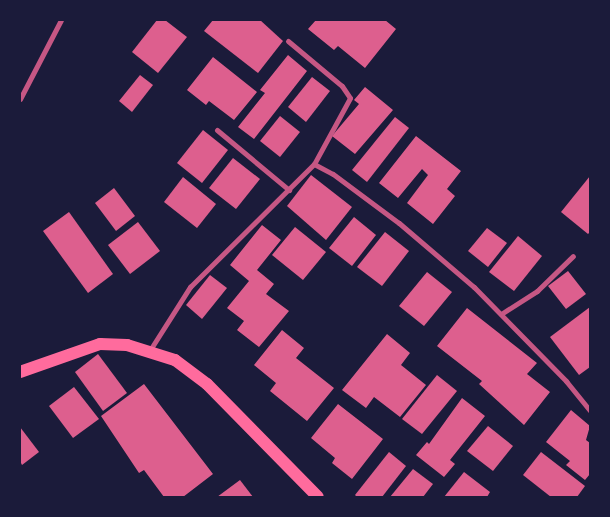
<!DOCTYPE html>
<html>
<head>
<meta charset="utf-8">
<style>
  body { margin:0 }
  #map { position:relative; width:610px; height:517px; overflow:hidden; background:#1b1b3a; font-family:"Titillium Web",sans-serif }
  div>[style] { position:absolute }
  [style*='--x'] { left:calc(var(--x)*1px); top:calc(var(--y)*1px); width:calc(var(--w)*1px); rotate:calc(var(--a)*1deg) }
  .building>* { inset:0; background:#dd5f8e }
  .minor>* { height:5px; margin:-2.5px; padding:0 2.5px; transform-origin:2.5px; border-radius:2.5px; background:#c65784 }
  .primary>* { height:12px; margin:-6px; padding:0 6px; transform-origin:6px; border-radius:6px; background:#ff6b9d }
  span { translate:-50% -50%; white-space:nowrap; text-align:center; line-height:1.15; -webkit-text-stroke:4px #1b1b3a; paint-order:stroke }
  .frame { position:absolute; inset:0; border:21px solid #1b1b3a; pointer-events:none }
</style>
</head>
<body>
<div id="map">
  <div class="building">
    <i style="clip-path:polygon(157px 20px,165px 20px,187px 37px,158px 73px,132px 52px)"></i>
    <i style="clip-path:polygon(213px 20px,260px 20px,283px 41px,258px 73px,204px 31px)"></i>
    <i style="clip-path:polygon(316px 20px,385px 20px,396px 29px,365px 68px,338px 46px,334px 50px,308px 29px)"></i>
    <i style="clip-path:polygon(288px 55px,307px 71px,254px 139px,238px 127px,265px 93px,260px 90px)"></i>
    <i style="clip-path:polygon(213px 57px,257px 92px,234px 120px,209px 101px,206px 105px,187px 90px)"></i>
    <i style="clip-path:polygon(140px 75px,153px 85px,132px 112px,119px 101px)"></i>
    <i style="clip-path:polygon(312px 77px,330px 91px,306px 122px,288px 107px)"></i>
    <i style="clip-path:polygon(365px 87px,393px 110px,355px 154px,332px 136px,359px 104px,354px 100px)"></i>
    <i style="clip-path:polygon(280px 116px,300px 132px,280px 157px,260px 141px)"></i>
    <i style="clip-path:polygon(395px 117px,409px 128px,367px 182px,352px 170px)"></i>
    <i style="clip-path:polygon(203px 130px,228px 150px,202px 183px,177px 163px)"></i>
    <i style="clip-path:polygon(416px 136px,461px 171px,447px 189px,455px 196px,433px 224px,407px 203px,428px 175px,422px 169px,398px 198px,379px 183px)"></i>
    <i style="clip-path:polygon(233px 158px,260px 179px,236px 209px,209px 188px)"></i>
    <i style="clip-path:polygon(311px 175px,352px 207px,326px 240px,287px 206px)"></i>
    <i style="clip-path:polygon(590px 176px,590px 232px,588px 234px,561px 212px)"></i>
    <i style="clip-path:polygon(183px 177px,216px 204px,197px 228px,164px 202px)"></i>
    <i style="clip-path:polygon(114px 188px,135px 216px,116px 231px,95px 203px)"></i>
    <i style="clip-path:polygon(69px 212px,113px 274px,88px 293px,43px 231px)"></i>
    <i style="clip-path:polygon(354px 217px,376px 235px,352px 266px,329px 248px)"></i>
    <i style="clip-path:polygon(138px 222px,160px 251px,130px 274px,108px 245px)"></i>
    <i style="clip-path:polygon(262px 225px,281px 240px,257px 270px,274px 284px,266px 294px,289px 311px,259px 347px,237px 330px,244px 321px,227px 308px,249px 281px,230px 265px)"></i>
    <i style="clip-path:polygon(295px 227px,326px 252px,303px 280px,272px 255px)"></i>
    <i style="clip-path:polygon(487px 228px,507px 243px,488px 267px,468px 251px)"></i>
    <i style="clip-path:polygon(385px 232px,409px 251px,382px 286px,357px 267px)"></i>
    <i style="clip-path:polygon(518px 236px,542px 256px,514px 291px,489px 272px)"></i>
    <i style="clip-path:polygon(568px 271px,586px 294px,566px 309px,548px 286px)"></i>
    <i style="clip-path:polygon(427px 272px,452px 292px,424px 326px,399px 306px)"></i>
    <i style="clip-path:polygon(210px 275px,227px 288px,202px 319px,186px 305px)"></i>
    <i style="clip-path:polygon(590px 307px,590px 367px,579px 375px,550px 337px)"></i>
    <i style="clip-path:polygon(467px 308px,537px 363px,527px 374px,550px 392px,524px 425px,479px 384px,482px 381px,437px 346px)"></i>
    <i style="clip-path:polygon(282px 330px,304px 348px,296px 358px,334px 388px,307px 421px,270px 391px,276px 383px,254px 365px)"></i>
    <i style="clip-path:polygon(387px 334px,410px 353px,401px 365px,426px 385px,400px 417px,374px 397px,366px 408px,342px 390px)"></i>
    <i style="clip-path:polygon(98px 354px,127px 393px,103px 411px,75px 372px)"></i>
    <i style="clip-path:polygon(437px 375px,457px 391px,422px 434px,402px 419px)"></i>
    <i style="clip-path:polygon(144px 384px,213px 474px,183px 497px,164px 497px,144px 470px,139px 473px,101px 416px)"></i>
    <i style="clip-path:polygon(74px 387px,99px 419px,73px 438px,49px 406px)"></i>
    <i style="clip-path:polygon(462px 398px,485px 416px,450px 460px,455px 464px,444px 477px,416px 455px,427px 442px,429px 444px)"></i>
    <i style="clip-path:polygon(338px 404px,383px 439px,352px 479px,332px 463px,335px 458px,311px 438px)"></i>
    <i style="clip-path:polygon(571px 410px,590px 426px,586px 440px,590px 443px,590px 474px,585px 480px,566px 465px,570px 461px,546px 442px)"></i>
    <i style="clip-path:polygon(488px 426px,513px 446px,493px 471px,467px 451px)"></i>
    <i style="clip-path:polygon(20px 427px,39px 452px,22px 465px,20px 461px)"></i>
    <i style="clip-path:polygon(389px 452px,406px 466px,382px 497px,357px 497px,355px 495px)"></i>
    <i style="clip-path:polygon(541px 452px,585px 486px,577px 497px,551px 497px,523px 475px)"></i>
    <i style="clip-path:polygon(413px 469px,433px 484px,423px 497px,390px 497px)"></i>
    <i style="clip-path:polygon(464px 472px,490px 492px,487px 497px,444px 497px)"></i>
    <i style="clip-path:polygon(240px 480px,253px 497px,217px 497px)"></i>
  </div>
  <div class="minor">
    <i style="--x:288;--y:41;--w:70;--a:39.8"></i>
    <i style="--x:342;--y:86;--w:14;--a:56"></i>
    <i style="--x:350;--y:98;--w:75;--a:118.6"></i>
    <i style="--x:20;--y:99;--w:89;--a:-62.6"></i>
    <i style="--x:217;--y:130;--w:94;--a:39.8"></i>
    <i style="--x:501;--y:314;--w:43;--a:-32.6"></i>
    <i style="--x:537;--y:291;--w:50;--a:-44.2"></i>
    <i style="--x:150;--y:350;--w:75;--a:-57.6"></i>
    <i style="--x:190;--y:287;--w:175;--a:-44.8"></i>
    <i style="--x:314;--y:164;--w:21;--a:28"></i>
    <i style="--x:333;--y:174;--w:82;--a:36.6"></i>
    <i style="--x:399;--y:223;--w:99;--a:40.5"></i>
    <i style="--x:474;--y:287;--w:132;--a:45.6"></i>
    <i style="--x:566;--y:381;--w:38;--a:51"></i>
  </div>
  <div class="primary">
    <i style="--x:20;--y:372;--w:85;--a:-19.3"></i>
    <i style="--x:100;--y:344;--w:27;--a:2"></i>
    <i style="--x:127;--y:345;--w:50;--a:17.4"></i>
    <i style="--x:175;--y:360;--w:40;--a:37"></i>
    <i style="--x:207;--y:384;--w:158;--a:45.5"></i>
  </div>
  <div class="frame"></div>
</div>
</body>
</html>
